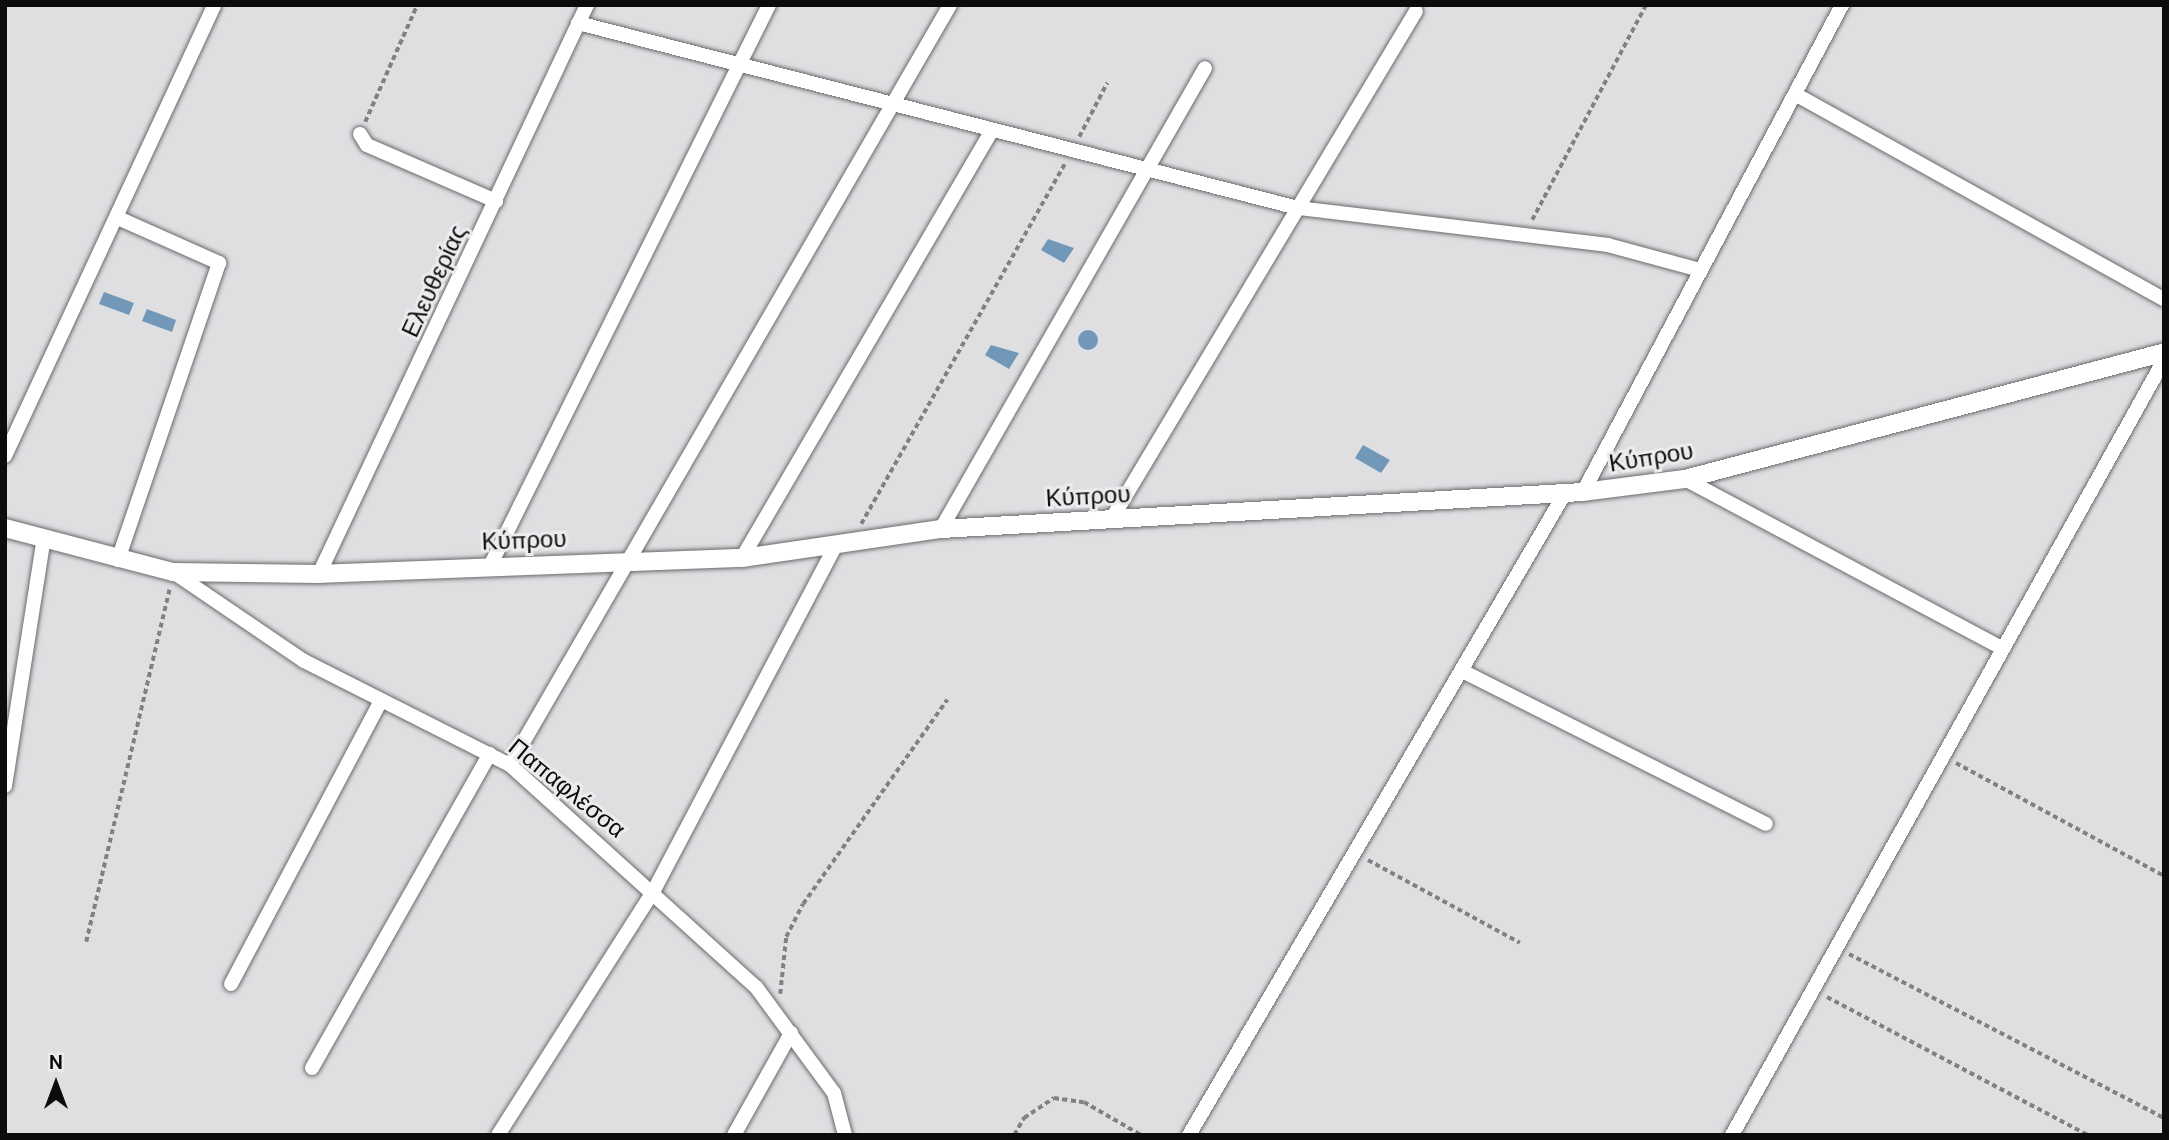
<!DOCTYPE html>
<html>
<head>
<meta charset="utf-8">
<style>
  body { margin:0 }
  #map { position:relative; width:2169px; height:1140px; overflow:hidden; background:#dfdfe2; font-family:"DM Sans",sans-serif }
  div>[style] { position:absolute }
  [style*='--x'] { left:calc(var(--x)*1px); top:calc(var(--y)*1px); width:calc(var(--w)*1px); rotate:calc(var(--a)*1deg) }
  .water>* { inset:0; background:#7198b8 }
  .round { border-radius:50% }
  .path>* { height:3.5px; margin-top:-1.75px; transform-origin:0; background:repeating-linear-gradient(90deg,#818183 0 5px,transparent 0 8.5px) }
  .roads { filter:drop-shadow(0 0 2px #6a6a6d) drop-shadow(0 0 2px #6a6a6d) }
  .minor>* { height:14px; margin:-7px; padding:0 7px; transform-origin:7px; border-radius:7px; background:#fff }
  .tertiary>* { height:18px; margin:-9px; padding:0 9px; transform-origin:9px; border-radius:9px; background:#fff }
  span { translate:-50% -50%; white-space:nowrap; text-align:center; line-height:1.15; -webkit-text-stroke:6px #ececef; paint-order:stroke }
  .street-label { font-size:24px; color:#0c0c0d }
  .frame { position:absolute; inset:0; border:7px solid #0c0c0d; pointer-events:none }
  .north { position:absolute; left:21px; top:1049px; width:70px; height:70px; -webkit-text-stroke:5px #ececef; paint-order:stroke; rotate:0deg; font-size:19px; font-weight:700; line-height:28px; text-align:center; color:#0c0c0d }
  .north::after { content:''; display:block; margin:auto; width:24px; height:32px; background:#0c0c0d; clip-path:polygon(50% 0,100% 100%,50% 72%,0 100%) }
</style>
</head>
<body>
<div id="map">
  <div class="water">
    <i style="clip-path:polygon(1048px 239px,1074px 248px,1064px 263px,1041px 250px)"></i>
    <i style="clip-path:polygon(104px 292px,134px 303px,129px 315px,99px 304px)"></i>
    <i style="clip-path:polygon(147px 309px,176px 320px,172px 332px,142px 321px)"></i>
    <i class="round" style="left:1078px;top:330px;width:20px;height:20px"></i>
    <i style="clip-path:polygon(991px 345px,1019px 353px,1009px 369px,985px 355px)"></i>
    <i style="clip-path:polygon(1363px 445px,1390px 460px,1381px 473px,1355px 458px)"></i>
  </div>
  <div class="path">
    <i style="--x:365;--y:122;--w:128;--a:-66"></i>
    <i style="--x:1079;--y:137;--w:61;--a:-62.6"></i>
    <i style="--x:1532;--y:220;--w:243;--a:-62.1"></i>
    <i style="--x:861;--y:524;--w:416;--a:-60.5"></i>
    <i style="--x:1956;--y:763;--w:237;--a:28.5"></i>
    <i style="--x:1368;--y:860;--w:173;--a:28.6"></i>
    <i style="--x:86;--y:942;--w:362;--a:-76.7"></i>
    <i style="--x:1849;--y:954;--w:355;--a:27.5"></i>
    <i style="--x:780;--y:994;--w:57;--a:-84"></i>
    <i style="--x:786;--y:937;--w:37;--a:-63"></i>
    <i style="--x:803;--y:904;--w:250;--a:-54.8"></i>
    <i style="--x:1827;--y:997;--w:295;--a:27.9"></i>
    <i style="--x:1014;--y:1135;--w:20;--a:-60"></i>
    <i style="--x:1024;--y:1118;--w:36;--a:-34"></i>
    <i style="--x:1054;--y:1098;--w:30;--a:8"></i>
    <i style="--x:1084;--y:1102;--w:66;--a:30.1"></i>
  </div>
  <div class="roads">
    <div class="minor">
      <i style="--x:578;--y:23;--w:743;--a:14.41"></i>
      <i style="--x:1298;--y:208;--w:312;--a:6.8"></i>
      <i style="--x:1608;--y:245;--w:95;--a:15.2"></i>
      <i style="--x:1795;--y:94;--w:422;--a:29.1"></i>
      <i style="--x:360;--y:134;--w:13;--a:58"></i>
      <i style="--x:367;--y:145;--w:141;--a:23.5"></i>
      <i style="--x:118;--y:218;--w:111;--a:24"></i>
      <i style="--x:219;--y:263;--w:314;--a:108.8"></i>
      <i style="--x:5;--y:456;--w:497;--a:-65.1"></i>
      <i style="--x:1685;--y:479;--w:357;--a:28.1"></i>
      <i style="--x:1583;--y:492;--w:552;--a:-61.99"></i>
      <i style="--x:1111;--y:520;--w:593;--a:-59.07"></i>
      <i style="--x:941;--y:529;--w:531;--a:-60.2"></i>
      <i style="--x:742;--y:558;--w:493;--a:-59.7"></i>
      <i style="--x:490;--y:566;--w:627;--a:-63.56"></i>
      <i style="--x:173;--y:572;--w:158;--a:34.2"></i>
      <i style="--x:304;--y:661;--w:231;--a:26.8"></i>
      <i style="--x:510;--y:765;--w:331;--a:42.1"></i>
      <i style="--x:756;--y:987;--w:132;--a:53.7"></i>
      <i style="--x:834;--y:1093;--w:43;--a:75.3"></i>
      <i style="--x:319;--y:574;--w:629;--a:-64.78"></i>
      <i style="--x:1462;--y:671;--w:340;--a:26.7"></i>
      <i style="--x:510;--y:765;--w:878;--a:-59.93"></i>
      <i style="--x:5;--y:786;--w:247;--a:-81.1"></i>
      <i style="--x:231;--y:984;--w:317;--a:-62.1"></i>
      <i style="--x:312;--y:1068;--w:361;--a:-60.5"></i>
      <i style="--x:498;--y:1135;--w:290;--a:-57.5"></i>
      <i style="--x:654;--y:890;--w:389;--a:-62.2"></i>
      <i style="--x:734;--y:1135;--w:117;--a:-60.8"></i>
      <i style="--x:1189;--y:1135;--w:744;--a:-59.64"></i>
      <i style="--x:1732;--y:1135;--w:887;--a:-60.86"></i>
    </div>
    <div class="tertiary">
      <i style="--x:5;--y:528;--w:174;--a:14.7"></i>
      <i style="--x:173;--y:572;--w:146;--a:0.8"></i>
      <i style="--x:319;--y:574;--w:423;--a:-2.2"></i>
      <i style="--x:742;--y:558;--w:201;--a:-8.3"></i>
      <i style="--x:941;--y:529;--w:643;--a:-3.3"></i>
      <i style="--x:1583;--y:492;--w:103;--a:-7.3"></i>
      <i style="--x:1685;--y:479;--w:496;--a:-14.8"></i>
    </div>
  </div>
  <div class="street-label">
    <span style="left:434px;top:281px;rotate:-65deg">Ελευθερίας</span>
    <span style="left:1651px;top:457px;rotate:-9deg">Κύπρου</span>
    <span style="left:1088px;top:496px;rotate:-3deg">Κύπρου</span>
    <span style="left:524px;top:540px;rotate:-2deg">Κύπρου</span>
    <span style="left:567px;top:788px;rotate:39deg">Παπαφλέσσα</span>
  </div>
  <div class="frame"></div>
  <div class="north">N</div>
</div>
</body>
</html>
